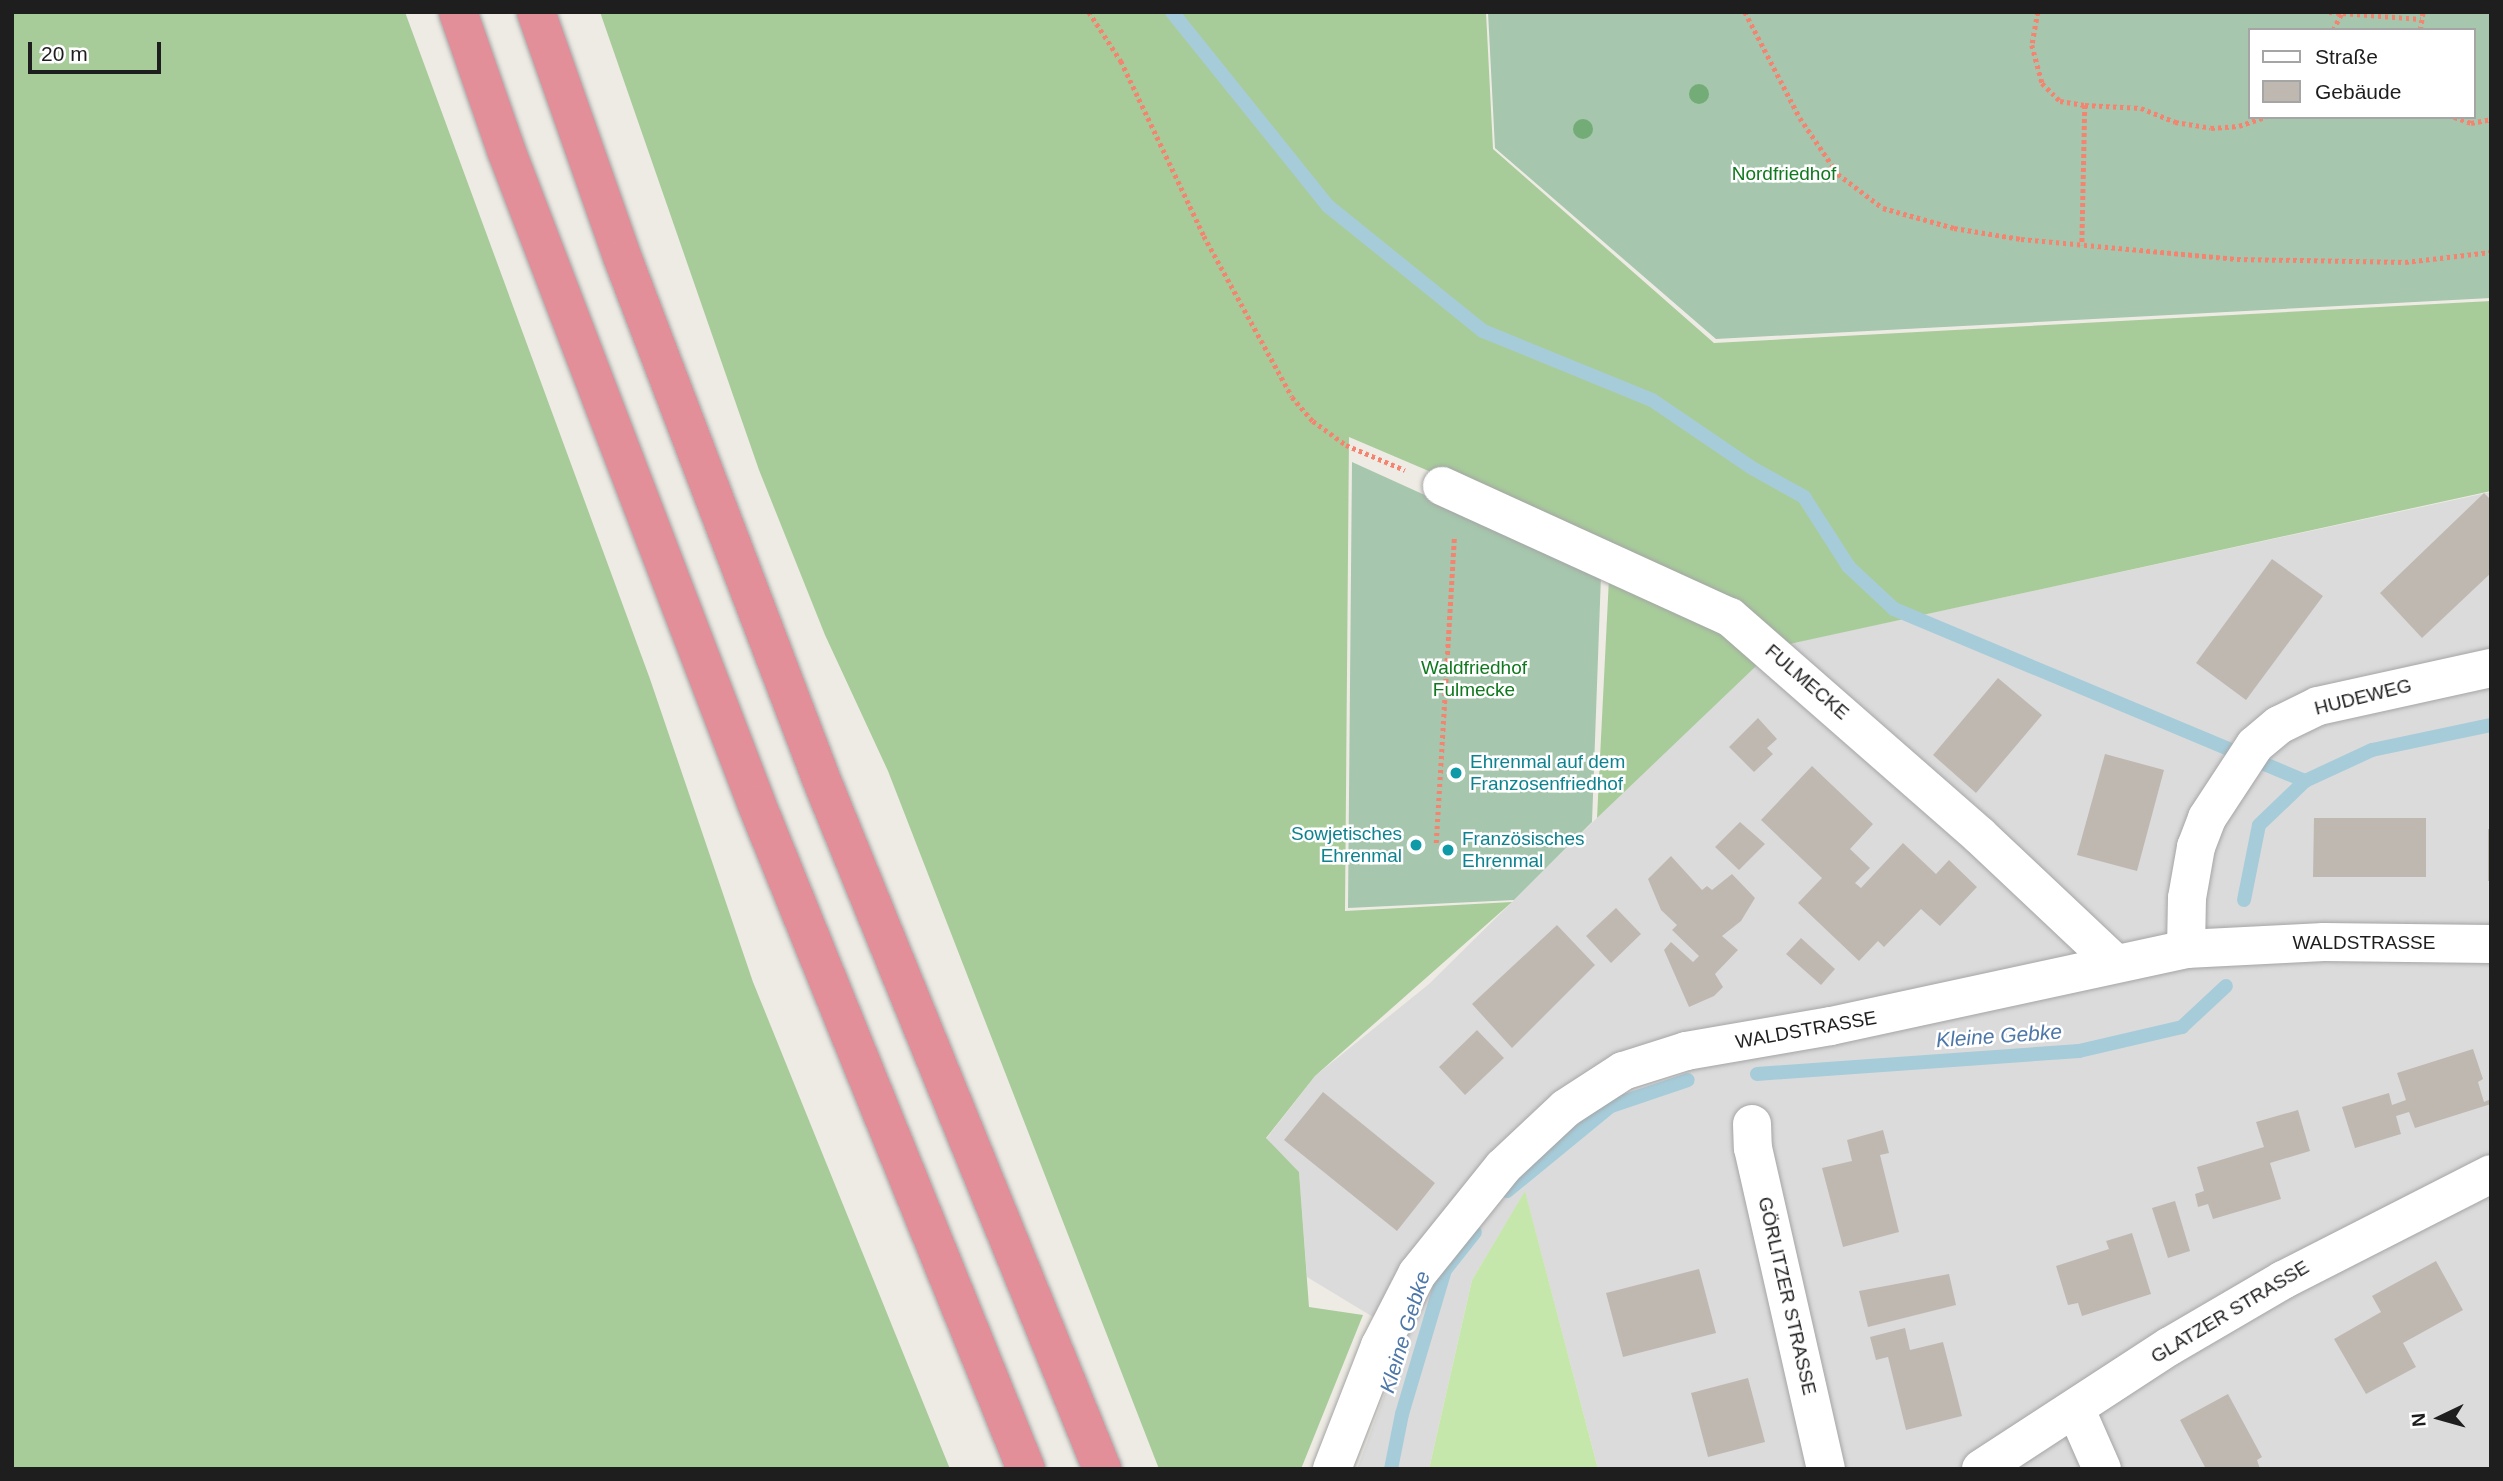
<!DOCTYPE html>
<html>
<head>
<meta charset="utf-8">
<style>
  body { margin:0 }
  #map { position:relative; width:2503px; height:1481px; overflow:hidden; background:#eeebe4; font-family:Arial,sans-serif }
  div>[style] { position:absolute }
  [style*='--x'] { left:calc(var(--x)*1px); top:calc(var(--y)*1px); width:calc(var(--w)*1px); rotate:calc(var(--a)*1deg) }
  .residential>* { inset:0; background:#dcdbdb }
  .grass>* { inset:0; background:#c6e7ac }
  .forest>* { inset:0; background:#a7cc9a }
  .cemetery>* { inset:0; background:#a6c6ad }
  .stream>* { height:14px; margin:-7px; padding:0 7px; transform-origin:7px; border-radius:7px; background:#a6ccda }
  .building>* { inset:0; background:#bfb8b1 }
  .path>* { height:4.5px; margin-top:-2.25px; transform-origin:0; background:repeating-linear-gradient(90deg,#f48470 0 3.5px,transparent 0 7px) }
  .roads { filter:drop-shadow(0 0 2px #a5a5a5) drop-shadow(0 0 2px #a5a5a5) }
  .street>* { height:38px; margin:-19px; padding:0 19px; transform-origin:19px; border-radius:19px; background:#fff }
  .highway>* { height:38px; margin:-19px; padding:0 19px; transform-origin:19px; border-radius:19px; background:#e38f9a }
  .trees>* { width:20px; height:20px; margin:-10px; border-radius:50%; background:#74ac77 }
  .dots>* { width:19px; height:19px; translate:-50% -50%; box-sizing:border-box; border:4px solid #fff; border-radius:50% }
  span { translate:-50% -50%; white-space:nowrap; text-align:center; line-height:1.15; -webkit-text-stroke:5px #fff; paint-order:stroke }
  .park-label { font-size:19px; color:#10781e }
  .street-label { font-size:19px; color:#1e1e1e }
  .culture-label { font-size:19px; color:#0d838f }
  .left { translate:0 -50%; text-align:left }
  .right { translate:-100% -50%; text-align:right }
  .water-label { font-size:21px; color:#4e77a9; font-style:italic }
  .frame { position:absolute; inset:0; border:14px solid #1e1e1e; pointer-events:none }
  .legend { position:absolute; left:2248px; top:28px; width:228px; height:91px; box-sizing:border-box; background:#fff; border:2px solid #a5a5a5; margin:0; padding:9px 12px; list-style:none; font-size:21px; color:#1e1e1e }
  .legend li { display:flex; align-items:center; gap:14px; height:35px }
  .legend b { width:35px; border:2px solid #a5a5a5 }
  .north { position:absolute; left:2405px; top:1383px; width:70px; height:70px; -webkit-text-stroke:5px #fff; paint-order:stroke; rotate:265deg; font-size:19px; font-weight:700; line-height:28px; text-align:center; color:#1e1e1e }
  .north::after { content:''; display:block; margin:auto; width:24px; height:32px; background:#1e1e1e; clip-path:polygon(50% 0,100% 100%,50% 72%,0 100%) }
  .scale { position:absolute; left:28px; top:42px; width:133px; height:32px; box-sizing:border-box; border:4px solid #1e1e1e; border-top:0; padding-left:9px; font-size:21px; line-height:24px; white-space:nowrap; color:#1e1e1e; -webkit-text-stroke:5px #fff; paint-order:stroke }
</style>
</head>
<body>
<div id="map">
  <div class="residential">
    <i style="clip-path:polygon(2491px 492px,2491px 1469px,1598px 1469px,1525px 1192px,1472px 1280px,1429px 1469px,1357px 1469px,1406px 1337px,1307px 1277px,1299px 1172px,1266px 1139px,1315px 1076px,1429px 984px,1769px 648px)"></i>
  </div>
  <div class="grass">
    <i style="clip-path:polygon(1525px 1191px,1598px 1469px,1429px 1469px,1472px 1280px)"></i>
  </div>
  <div class="forest">
    <i style="clip-path:polygon(12px 12px,405px 12px,650px 679px,753px 982px,950px 1469px,12px 1469px)"></i>
    <i style="clip-path:polygon(600px 12px,1486px 12px,1493px 149px,1714px 343px,2491px 301px,2491px 491px,1776px 647px,1597px 818px,1609px 578px,1621px 553px,1349px 437px,1345px 911px,1512px 902px,1315px 1076px,1266px 1138px,1299px 1172px,1309px 1307px,1363px 1315px,1301px 1469px,1159px 1469px,888px 771px,825px 635px,759px 470px)"></i>
  </div>
  <div class="cemetery">
    <i style="clip-path:polygon(evenodd,1488px 12px,2491px 12px,2491px 298px,1716px 339px,1495px 148px,1488px 12px,2249px 30px,2473px 30px,2473px 117px,2249px 117px,2249px 30px)"></i>
    <i style="clip-path:polygon(1352px 462px,1601px 575px,1592px 822px,1514px 900px,1348px 908px)"></i>
  </div>
  <div class="stream">
    <i style="--x:1172;--y:12;--w:249;--a:51.2"></i>
    <i style="--x:1328;--y:206;--w:199;--a:38.9"></i>
    <i style="--x:1483;--y:331;--w:183;--a:22.2"></i>
    <i style="--x:1652;--y:400;--w:121;--a:34.2"></i>
    <i style="--x:1752;--y:468;--w:60;--a:29.1"></i>
    <i style="--x:1804;--y:497;--w:83;--a:57.3"></i>
    <i style="--x:1849;--y:567;--w:62;--a:43"></i>
    <i style="--x:1894;--y:609;--w:446;--a:22.7"></i>
    <i style="--x:2244;--y:900;--w:76;--a:-78.7"></i>
    <i style="--x:2259;--y:825;--w:64;--a:-43.7"></i>
    <i style="--x:2305;--y:781;--w:74;--a:-24.8"></i>
    <i style="--x:2372;--y:750;--w:122;--a:-11.9"></i>
    <i style="--x:1757;--y:1074;--w:323;--a:-4.1"></i>
    <i style="--x:2079;--y:1051;--w:106;--a:-13.1"></i>
    <i style="--x:2182;--y:1027;--w:60;--a:-43"></i>
    <i style="--x:1507;--y:1191;--w:134;--a:-39.3"></i>
    <i style="--x:1611;--y:1106;--w:81;--a:-18.7"></i>
    <i style="--x:1391;--y:1469;--w:56;--a:-78.7"></i>
    <i style="--x:1402;--y:1414;--w:150;--a:-73.4"></i>
    <i style="--x:1445;--y:1270;--w:48;--a:-51.7"></i>
  </div>
  <div class="building">
    <i style="clip-path:polygon(2484px 493px,2491px 500px,2491px 573px,2422px 638px,2380px 593px)"></i>
    <i style="clip-path:polygon(2272px 559px,2323px 596px,2246px 700px,2196px 663px)"></i>
    <i style="clip-path:polygon(1998px 678px,2042px 715px,1976px 793px,1933px 755px)"></i>
    <i style="clip-path:polygon(1758px 718px,1777px 739px,1767px 748px,1773px 754px,1754px 772px,1729px 747px)"></i>
    <i style="clip-path:polygon(2105px 754px,2164px 770px,2137px 871px,2077px 855px)"></i>
    <i style="clip-path:polygon(1812px 766px,1873px 824px,1850px 849px,1870px 868px,1855px 883px,1861px 888px,1903px 843px,1936px 874px,1949px 860px,1977px 887px,1940px 926px,1921px 909px,1884px 947px,1878px 941px,1859px 961px,1798px 903px,1822px 878px,1761px 820px)"></i>
    <i style="clip-path:polygon(2314px 818px,2426px 818px,2426px 877px,2313px 877px)"></i>
    <i style="clip-path:polygon(1740px 822px,1765px 844px,1739px 870px,1715px 847px)"></i>
    <i style="clip-path:polygon(2488px 829px,2491px 829px,2491px 881px,2488px 881px)"></i>
    <i style="clip-path:polygon(1671px 856px,1702px 890px,1707px 886px,1712px 890px,1732px 874px,1755px 898px,1741px 921px,1722px 936px,1738px 950px,1715px 974px,1723px 987px,1714px 996px,1689px 1007px,1664px 950px,1671px 942px,1693px 962px,1699px 956px,1672px 930px,1677px 925px,1661px 910px,1648px 879px)"></i>
    <i style="clip-path:polygon(1616px 908px,1641px 934px,1611px 963px,1586px 936px)"></i>
    <i style="clip-path:polygon(1557px 925px,1595px 965px,1512px 1048px,1472px 1004px)"></i>
    <i style="clip-path:polygon(1801px 938px,1835px 969px,1821px 985px,1786px 954px)"></i>
    <i style="clip-path:polygon(1477px 1030px,1504px 1058px,1465px 1095px,1439px 1067px)"></i>
    <i style="clip-path:polygon(2473px 1049px,2483px 1079px,2478px 1082px,2484px 1102px,2491px 1099px,2491px 1104px,2415px 1128px,2409px 1112px,2396px 1116px,2401px 1134px,2355px 1148px,2342px 1107px,2389px 1093px,2392px 1105px,2406px 1100px,2397px 1073px)"></i>
    <i style="clip-path:polygon(1323px 1092px,1435px 1183px,1397px 1231px,1284px 1140px)"></i>
    <i style="clip-path:polygon(2298px 1110px,2310px 1151px,2270px 1163px,2281px 1199px,2213px 1219px,2208px 1204px,2198px 1207px,2195px 1194px,2204px 1191px,2197px 1167px,2264px 1147px,2256px 1122px)"></i>
    <i style="clip-path:polygon(1883px 1130px,1889px 1153px,1880px 1155px,1899px 1232px,1843px 1247px,1822px 1168px,1852px 1161px,1847px 1140px)"></i>
    <i style="clip-path:polygon(2175px 1201px,2190px 1251px,2168px 1258px,2152px 1208px)"></i>
    <i style="clip-path:polygon(2132px 1233px,2151px 1294px,2082px 1316px,2078px 1303px,2068px 1305px,2056px 1266px,2109px 1249px,2106px 1241px)"></i>
    <i style="clip-path:polygon(2436px 1261px,2463px 1310px,2403px 1343px,2416px 1367px,2366px 1394px,2334px 1339px,2381px 1312px,2372px 1296px)"></i>
    <i style="clip-path:polygon(1699px 1269px,1716px 1333px,1623px 1357px,1606px 1293px)"></i>
    <i style="clip-path:polygon(1949px 1274px,1956px 1305px,1868px 1327px,1859px 1291px)"></i>
    <i style="clip-path:polygon(1905px 1328px,1910px 1350px,1943px 1342px,1962px 1416px,1906px 1430px,1888px 1357px,1876px 1360px,1870px 1337px)"></i>
    <i style="clip-path:polygon(1748px 1378px,1765px 1442px,1708px 1457px,1691px 1393px)"></i>
    <i style="clip-path:polygon(2228px 1394px,2262px 1457px,2257px 1460px,2260px 1469px,2206px 1469px,2180px 1420px)"></i>
  </div>
  <div class="path">
    <i style="--x:1089;--y:12;--w:59;--a:56.9"></i>
    <i style="--x:1121;--y:61;--w:194;--a:64.6"></i>
    <i style="--x:1204;--y:236;--w:183;--a:61.3"></i>
    <i style="--x:1292;--y:397;--w:32;--a:49"></i>
    <i style="--x:1313;--y:421;--w:41;--a:36"></i>
    <i style="--x:1346;--y:445;--w:64;--a:23"></i>
    <i style="--x:1745;--y:12;--w:119;--a:62.6"></i>
    <i style="--x:1800;--y:118;--w:68;--a:55.8"></i>
    <i style="--x:1838;--y:174;--w:56;--a:37.1"></i>
    <i style="--x:1883;--y:208;--w:74;--a:15.7"></i>
    <i style="--x:1954;--y:228;--w:68;--a:9.3"></i>
    <i style="--x:2021;--y:239;--w:217;--a:5.3"></i>
    <i style="--x:2237;--y:259;--w:168;--a:1"></i>
    <i style="--x:2405;--y:262;--w:87;--a:-6.6"></i>
    <i style="--x:2038;--y:12;--w:34;--a:100"></i>
    <i style="--x:2032;--y:45;--w:39;--a:75"></i>
    <i style="--x:2042;--y:83;--w:25;--a:45"></i>
    <i style="--x:2060;--y:101;--w:25;--a:9"></i>
    <i style="--x:2085;--y:105;--w:140;--a:91.2"></i>
    <i style="--x:2329;--y:12;--w:92;--a:4.4"></i>
    <i style="--x:2333;--y:30;--w:18;--a:-63"></i>
    <i style="--x:2420;--y:30;--w:18;--a:-81"></i>
    <i style="--x:2085;--y:105;--w:56;--a:3.1"></i>
    <i style="--x:2141;--y:108;--w:37;--a:22"></i>
    <i style="--x:2175;--y:122;--w:36;--a:9"></i>
    <i style="--x:2211;--y:128;--w:28;--a:-4"></i>
    <i style="--x:2239;--y:126;--w:28;--a:-19"></i>
    <i style="--x:2454;--y:117;--w:18;--a:19"></i>
    <i style="--x:2471;--y:123;--w:20;--a:-11"></i>
    <i style="--x:1436;--y:843;--w:305;--a:-86.6"></i>
  </div>
  <div class="roads">
    <div class="street">
      <i style="--x:1442;--y:486;--w:316;--a:24.5"></i>
      <i style="--x:1730;--y:617;--w:331;--a:41.2"></i>
      <i style="--x:1979;--y:835;--w:187;--a:43.3"></i>
      <i style="--x:2186;--y:949;--w:51;--a:-88.9"></i>
      <i style="--x:2187;--y:898;--w:52;--a:-80"></i>
      <i style="--x:2196;--y:847;--w:31;--a:-69"></i>
      <i style="--x:2207;--y:818;--w:87;--a:-56.7"></i>
      <i style="--x:2255;--y:745;--w:31;--a:-40"></i>
      <i style="--x:2279;--y:725;--w:43;--a:-26"></i>
      <i style="--x:2318;--y:706;--w:177;--a:-12.4"></i>
      <i style="--x:1752;--y:1124;--w:24;--a:88"></i>
      <i style="--x:1753;--y:1148;--w:329;--a:77.2"></i>
      <i style="--x:2076;--y:1410;--w:64;--a:66.2"></i>
      <i style="--x:1332;--y:1469;--w:132;--a:-68.7"></i>
      <i style="--x:1380;--y:1346;--w:81;--a:-62.8"></i>
      <i style="--x:1417;--y:1274;--w:137;--a:-51.2"></i>
      <i style="--x:1503;--y:1167;--w:86;--a:-43.1"></i>
      <i style="--x:1566;--y:1108;--w:68;--a:-33"></i>
      <i style="--x:1623;--y:1071;--w:66;--a:-17.6"></i>
      <i style="--x:1686;--y:1051;--w:147;--a:-9.8"></i>
      <i style="--x:1831;--y:1026;--w:363;--a:-12.2"></i>
      <i style="--x:2186;--y:949;--w:138;--a:-2.9"></i>
      <i style="--x:2324;--y:942;--w:167;--a:0.7"></i>
      <i style="--x:1981;--y:1469;--w:225;--a:-33.1"></i>
      <i style="--x:2170;--y:1346;--w:131;--a:-30.3"></i>
      <i style="--x:2283;--y:1280;--w:233;--a:-27"></i>
    </div>
    <div class="highway">
      <i style="--x:458;--y:12;--w:146;--a:70.8"></i>
      <i style="--x:506;--y:150;--w:701;--a:69.03"></i>
      <i style="--x:757;--y:805;--w:716;--a:67.95"></i>
      <i style="--x:536;--y:12;--w:262;--a:70.6"></i>
      <i style="--x:623;--y:259;--w:559;--a:69.13"></i>
      <i style="--x:822;--y:781;--w:743;--a:67.85"></i>
    </div>
  </div>
  <div class="trees">
    <i style="left:1699px;top:94px"></i>
    <i style="left:1583px;top:129px"></i>
  </div>
  <div class="dots">
    <i style="left:1456px;top:773px;background:#0f9aa8"></i>
    <i style="left:1416px;top:845px;background:#0f9aa8"></i>
    <i style="left:1448px;top:850px;background:#0f9aa8"></i>
  </div>
  <div class="park-label">
    <span style="left:1784px;top:174px">Nordfriedhof</span>
    <span style="left:1474px;top:679px">Waldfriedhof<br>Fulmecke</span>
  </div>
  <div class="street-label">
    <span style="left:1807px;top:682px;rotate:41deg">FULMECKE</span>
    <span style="left:2363px;top:697px;rotate:-14deg">HUDEWEG</span>
    <span style="left:2364px;top:943px">WALDSTRASSE</span>
    <span style="left:1806px;top:1030px;rotate:-10deg">WALDSTRASSE</span>
    <span style="left:1787px;top:1296px;rotate:77deg">GÖRLITZER STRASSE</span>
    <span style="left:2230px;top:1312px;rotate:-31deg">GLATZER STRASSE</span>
  </div>
  <div class="culture-label">
    <span class="left" style="left:1470px;top:773px">Ehrenmal auf dem<br>Franzosenfriedhof</span>
    <span class="right" style="left:1402px;top:845px">Sowjetisches<br>Ehrenmal</span>
    <span class="left" style="left:1462px;top:850px">Französisches<br>Ehrenmal</span>
  </div>
  <div class="water-label">
    <span style="left:1999px;top:1036px;rotate:-4deg">Kleine Gebke</span>
    <span style="left:1405px;top:1332px;rotate:-73deg">Kleine Gebke</span>
  </div>
  <div class="frame"></div>
  <ul class="legend">
  <li><b style="height:9px;background:#fff"></b>Straße</li>
  <li><b style="height:19px;background:#bfb8b1"></b>Gebäude</li>
  </ul>
  <div class="north">N</div>
  <div class="scale">20 m</div>
</div>
</body>
</html>
